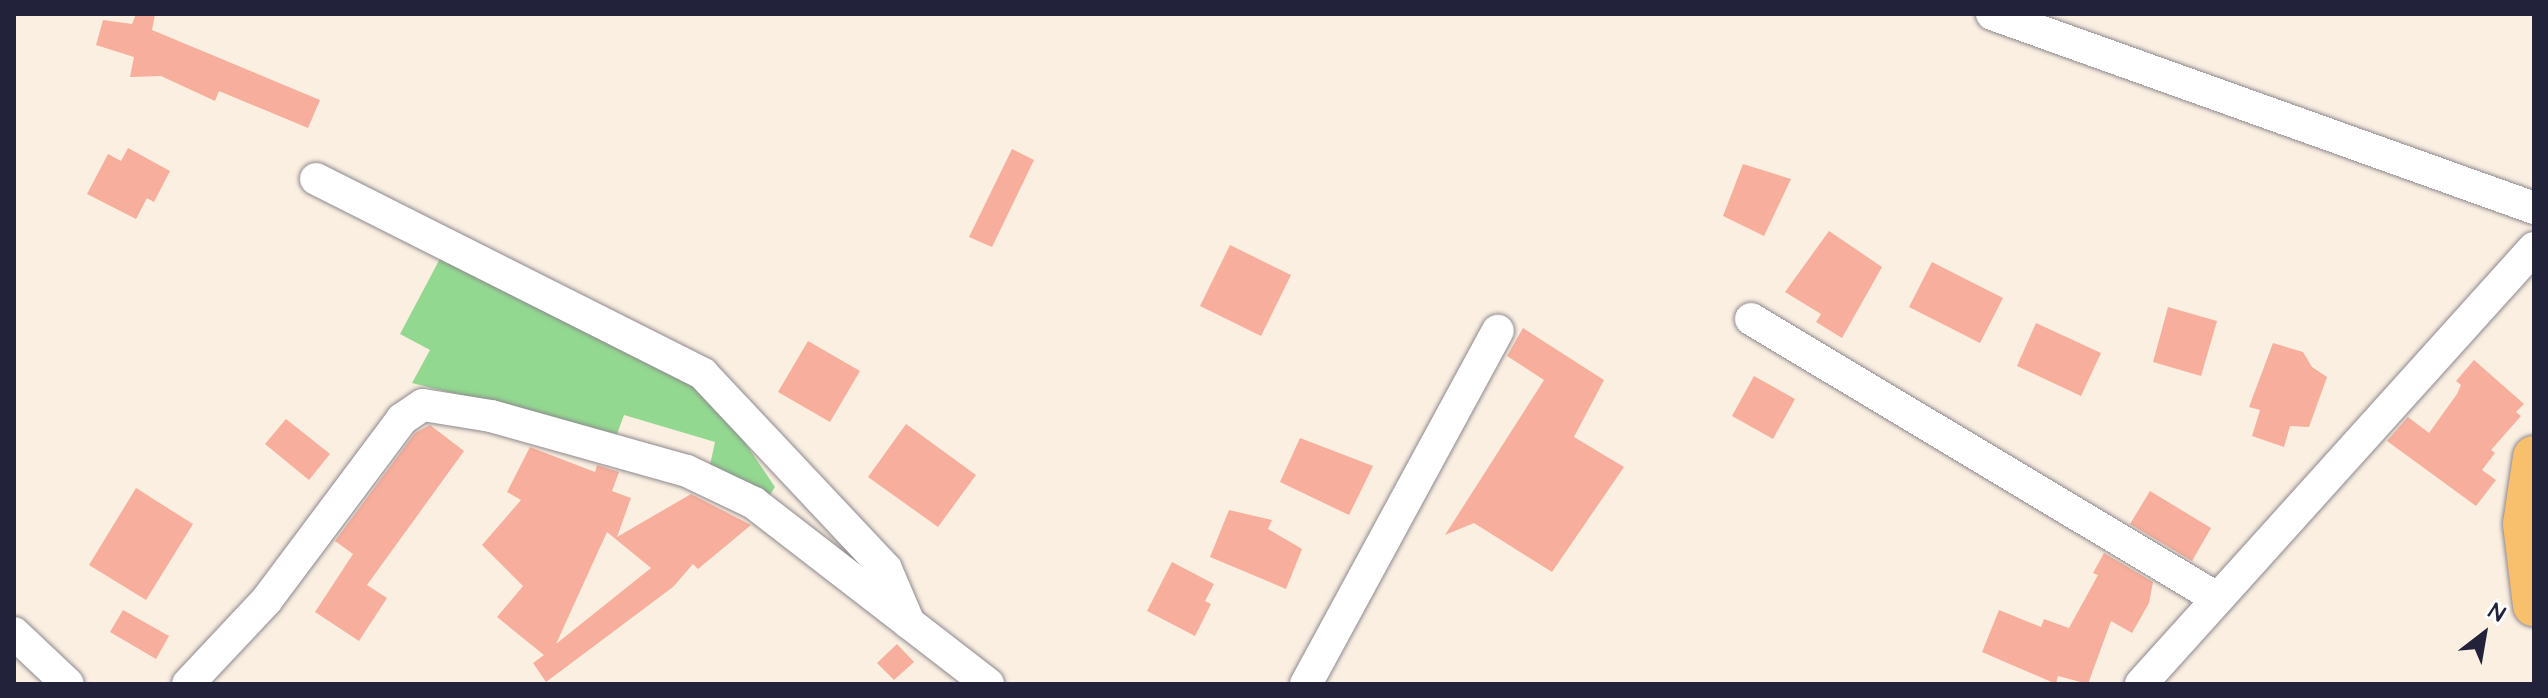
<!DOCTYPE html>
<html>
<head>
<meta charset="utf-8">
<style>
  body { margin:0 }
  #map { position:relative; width:2548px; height:698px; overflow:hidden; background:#faefe1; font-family:"Architects Daughter",sans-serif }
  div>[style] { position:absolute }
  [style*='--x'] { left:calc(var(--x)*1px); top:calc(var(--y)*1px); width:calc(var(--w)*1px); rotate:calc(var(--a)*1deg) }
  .green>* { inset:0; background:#93d891 }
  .building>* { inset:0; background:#f7ae9c }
  .roads { filter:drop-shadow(0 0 2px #8e888e) drop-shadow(0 0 2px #8e888e) }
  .minor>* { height:32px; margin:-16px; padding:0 16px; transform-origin:16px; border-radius:16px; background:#fff }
  .major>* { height:42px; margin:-21px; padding:0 21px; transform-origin:21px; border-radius:21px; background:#f8bf6c }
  span { translate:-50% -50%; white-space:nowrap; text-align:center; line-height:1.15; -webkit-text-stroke:8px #fff; paint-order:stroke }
  .frame { position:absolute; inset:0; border:16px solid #22223b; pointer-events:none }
  .north { position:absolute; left:2444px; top:594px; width:80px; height:80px; -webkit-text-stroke:6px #fff; paint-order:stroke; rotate:31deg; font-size:22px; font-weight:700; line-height:32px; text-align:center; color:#22223b }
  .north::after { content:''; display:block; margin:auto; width:28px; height:36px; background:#22223b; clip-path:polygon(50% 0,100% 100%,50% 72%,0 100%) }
</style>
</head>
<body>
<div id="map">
  <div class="green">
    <i style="clip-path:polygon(443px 253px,702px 390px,722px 409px,775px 487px,768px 498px,710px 465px,715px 442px,624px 415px,617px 434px,412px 383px,430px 350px,400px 334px)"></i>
  </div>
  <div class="building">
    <i style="clip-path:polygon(136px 14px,155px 14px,152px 30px,320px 100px,308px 128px,219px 91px,215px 101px,161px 76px,130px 77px,134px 57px,96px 45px,103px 20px,132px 24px)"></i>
    <i style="clip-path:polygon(128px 148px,170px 171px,154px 202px,147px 198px,136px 219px,87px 194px,108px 154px,121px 161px)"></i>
    <i style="clip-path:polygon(1012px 149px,1034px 160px,992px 247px,969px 237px)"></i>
    <i style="clip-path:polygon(1743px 164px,1791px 179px,1764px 236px,1723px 216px)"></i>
    <i style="clip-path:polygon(1829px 231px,1882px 267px,1842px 338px,1816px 322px,1821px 314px,1785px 292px)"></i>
    <i style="clip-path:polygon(1230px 245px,1291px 275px,1261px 336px,1200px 306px)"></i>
    <i style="clip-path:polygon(1932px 262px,2003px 298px,1980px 343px,1909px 307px)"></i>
    <i style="clip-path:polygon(2168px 307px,2217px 321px,2201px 376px,2153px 362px)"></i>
    <i style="clip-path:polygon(2036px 323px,2101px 353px,2081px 396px,2017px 366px)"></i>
    <i style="clip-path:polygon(1523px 328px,1604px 380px,1574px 437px,1624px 467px,1552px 572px,1474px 523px,1445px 535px,1544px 380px,1507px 356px)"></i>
    <i style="clip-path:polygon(808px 341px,860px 371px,830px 422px,778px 392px)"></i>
    <i style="clip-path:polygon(2273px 343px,2303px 352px,2312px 367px,2327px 377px,2309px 427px,2290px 426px,2284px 447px,2252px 436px,2260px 410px,2249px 407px)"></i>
    <i style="clip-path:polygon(2474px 360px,2524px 404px,2516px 412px,2521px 416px,2491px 450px,2495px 453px,2482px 470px,2496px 480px,2476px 506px,2387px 441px,2408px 417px,2429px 433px,2457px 394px,2461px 385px,2456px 381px)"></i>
    <i style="clip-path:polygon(1754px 376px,1795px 399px,1773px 439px,1732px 416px)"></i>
    <i style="clip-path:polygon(286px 419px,330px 454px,309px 480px,265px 444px)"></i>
    <i style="clip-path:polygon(906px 424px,976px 475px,938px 527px,868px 477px)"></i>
    <i style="clip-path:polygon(430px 425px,464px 451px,367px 585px,387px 598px,359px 641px,315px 612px,353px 554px,335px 541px,415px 433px)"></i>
    <i style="clip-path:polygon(1300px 438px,1373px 466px,1349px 515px,1280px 482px)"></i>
    <i style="clip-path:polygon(evenodd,530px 447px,595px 472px,597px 465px,619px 472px,612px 491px,631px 498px,617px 537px,691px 494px,751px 525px,698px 569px,693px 564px,673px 587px,546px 682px,533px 663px,544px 655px,497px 617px,523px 586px,482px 545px,521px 500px,507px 492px,530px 447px,607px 532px,651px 568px,556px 644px,607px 532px)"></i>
    <i style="clip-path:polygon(136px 488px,193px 524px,146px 600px,89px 565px)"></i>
    <i style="clip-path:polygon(2150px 491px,2211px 528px,2192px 561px,2130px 524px)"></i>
    <i style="clip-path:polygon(1229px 510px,1272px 520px,1268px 529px,1302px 549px,1286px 589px,1210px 557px)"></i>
    <i style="clip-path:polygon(2104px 553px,2153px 582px,2149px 603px,2132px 633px,2111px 621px,2088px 684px,2058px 676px,2056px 684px,1982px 652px,1999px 610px,2041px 627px,2044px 619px,2069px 628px,2098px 575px,2093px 573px)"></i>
    <i style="clip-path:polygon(1172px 562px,1214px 584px,1205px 601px,1211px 604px,1195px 636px,1147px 611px)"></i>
    <i style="clip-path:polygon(123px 610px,169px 636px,156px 659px,110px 632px)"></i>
    <i style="clip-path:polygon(897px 644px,914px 662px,894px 680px,877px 663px)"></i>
  </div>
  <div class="roads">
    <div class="minor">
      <i style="--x:1992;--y:14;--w:576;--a:19.69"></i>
      <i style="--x:316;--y:179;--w:433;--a:26.7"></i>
      <i style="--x:703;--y:374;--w:267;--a:46.8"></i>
      <i style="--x:886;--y:569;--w:59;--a:66.9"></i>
      <i style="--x:1751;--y:319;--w:541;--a:30.93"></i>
      <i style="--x:14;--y:633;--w:74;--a:43.4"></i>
      <i style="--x:188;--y:684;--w:114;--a:-46.8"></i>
      <i style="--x:266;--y:601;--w:227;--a:-53.2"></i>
      <i style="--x:402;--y:419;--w:25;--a:-34"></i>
      <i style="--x:423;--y:405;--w:69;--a:9.2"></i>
      <i style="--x:491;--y:416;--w:204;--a:15.7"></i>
      <i style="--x:687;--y:471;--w:74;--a:25.5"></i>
      <i style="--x:754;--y:503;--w:296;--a:37.7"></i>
      <i style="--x:1306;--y:684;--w:402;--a:-61.5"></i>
      <i style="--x:2141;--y:684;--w:587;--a:-47.97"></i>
    </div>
    <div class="major">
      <i style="--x:2534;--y:457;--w:68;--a:98.5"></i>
      <i style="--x:2524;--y:524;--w:82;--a:83"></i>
    </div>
  </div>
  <div class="frame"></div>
  <div class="north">N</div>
</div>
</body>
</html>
